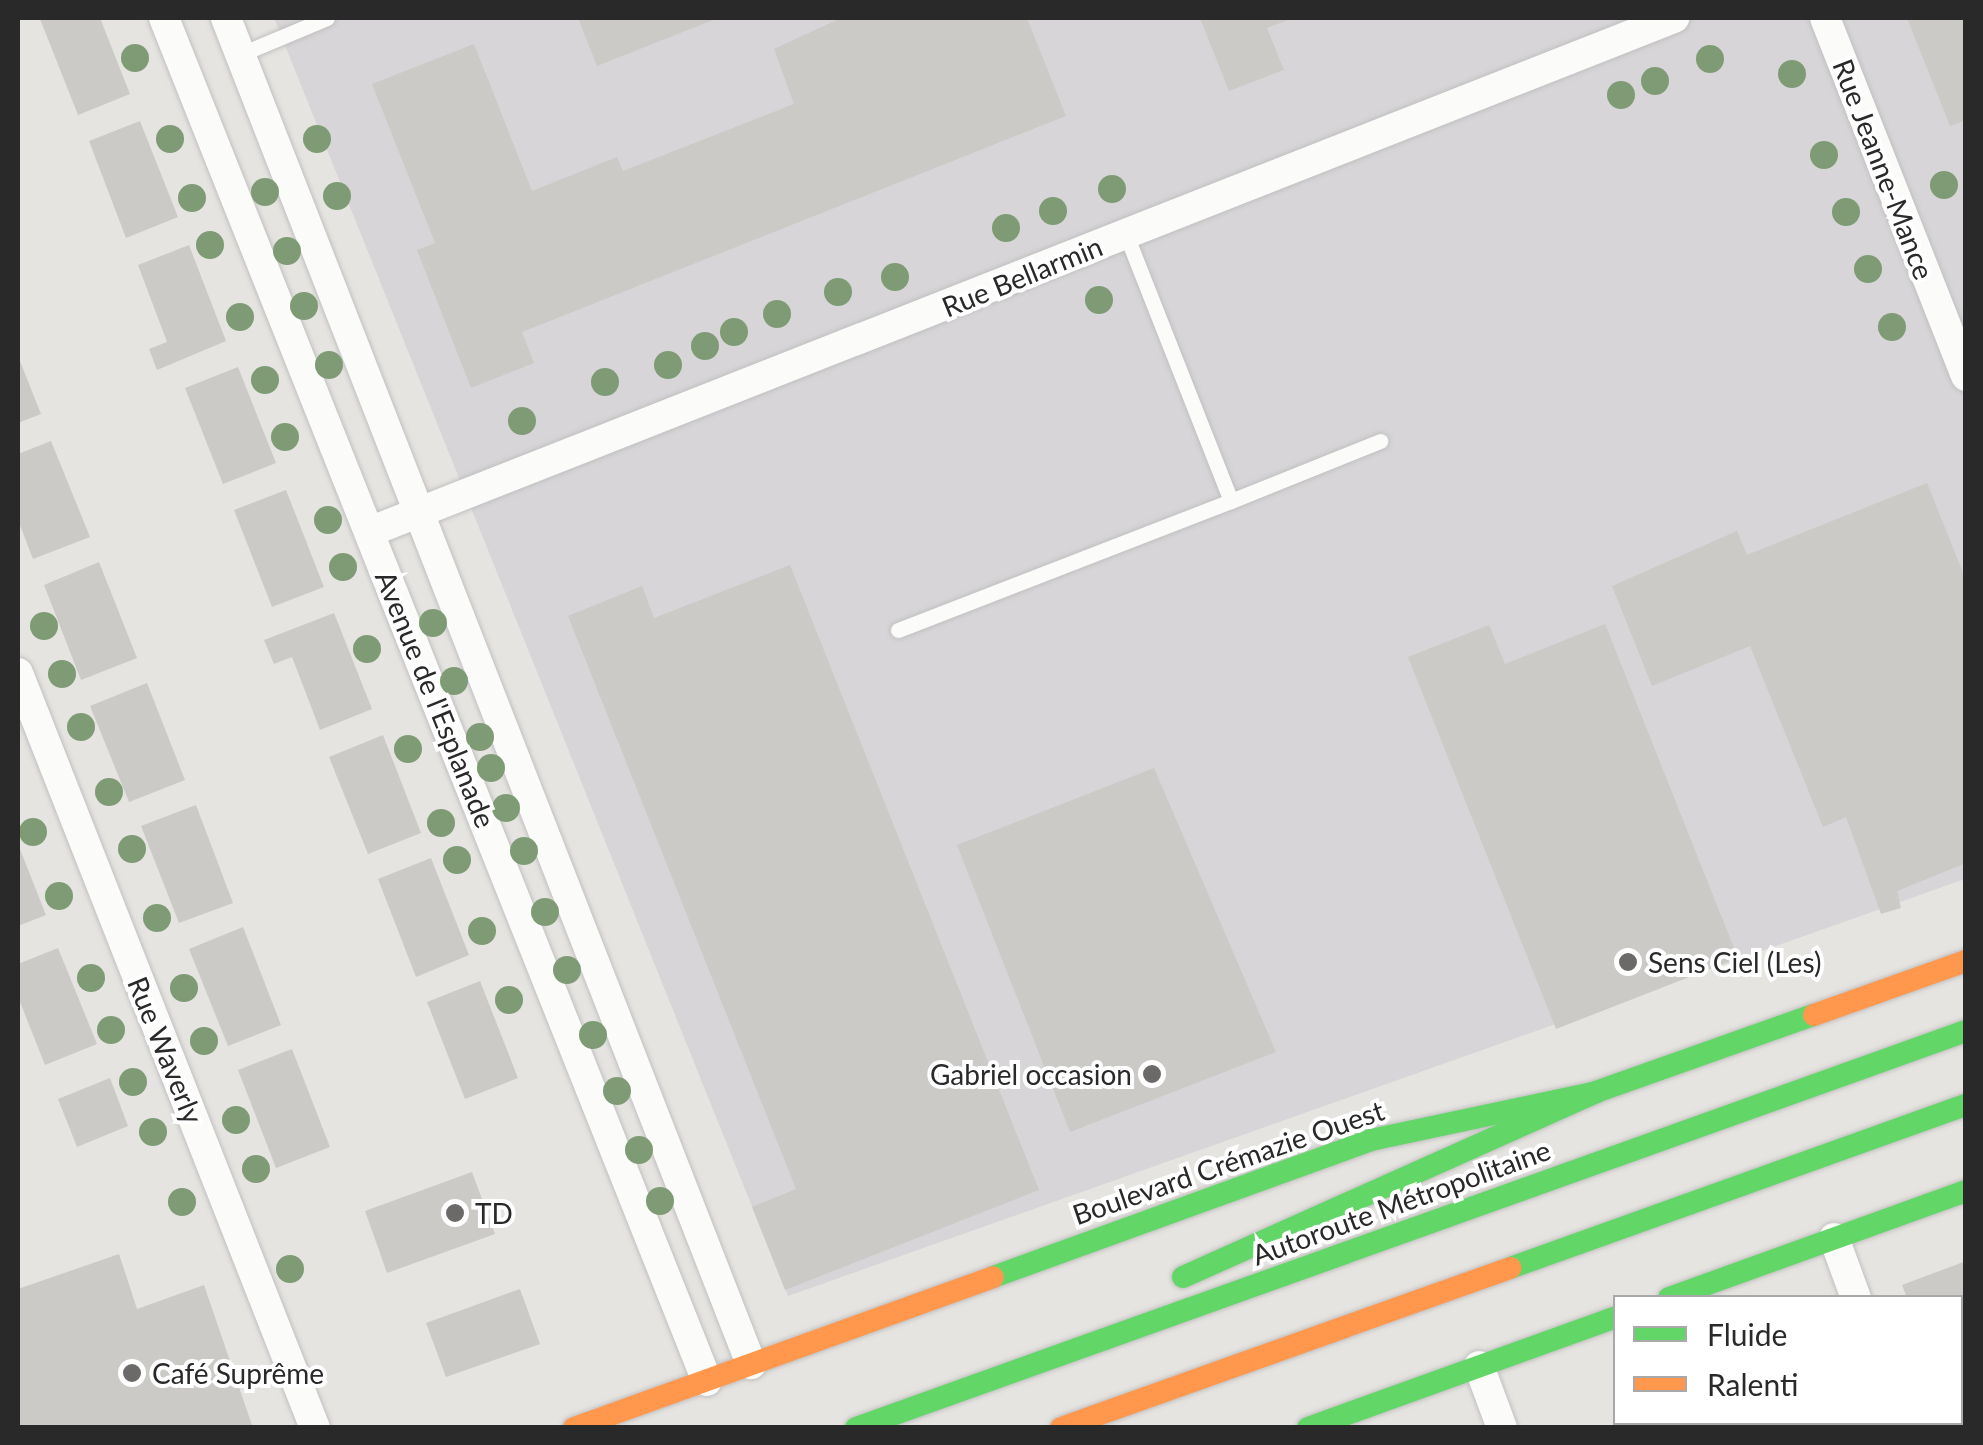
<!DOCTYPE html>
<html>
<head>
<meta charset="utf-8">
<style>
  body { margin:0 }
  #map { position:relative; width:1983px; height:1445px; overflow:hidden; background:#e6e4e0; font-family:Lato,sans-serif }
  div>[style] { position:absolute }
  [style*='--x'] { left:calc(var(--x)*1px); top:calc(var(--y)*1px); width:calc(var(--w)*1px); rotate:calc(var(--a)*1deg) }
  .industrial>* { inset:0; background:#d7d5d7 }
  .building>* { inset:0; background:#cbcac7 }
  .roads { filter:drop-shadow(0 0 2px #c1c0c1) drop-shadow(0 0 2px #c1c0c1) }
  .lane>* { height:15px; margin:-7.5px; padding:0 7.5px; transform-origin:7.5px; border-radius:7.5px; background:#fbfbfa }
  .street>* { height:30px; margin:-15px; padding:0 15px; transform-origin:15px; border-radius:15px; background:#fbfbfa }
  .fast>* { height:22px; margin:-11px; padding:0 11px; transform-origin:11px; border-radius:11px; background:#63d668 }
  .slow>* { height:22px; margin:-11px; padding:0 11px; transform-origin:11px; border-radius:11px; background:#ff974d }
  .trees>* { width:28px; height:28px; margin:-14px; border-radius:50%; background:#7e9b76 }
  .dots>* { width:28px; height:28px; translate:-50% -50%; box-sizing:border-box; border:5px solid #fff; border-radius:50% }
  span { translate:-50% -50%; white-space:nowrap; text-align:center; line-height:1.15; -webkit-text-stroke:8px #fff; paint-order:stroke }
  .street-label { font-size:28px; color:#292929 }
  .poi-label { font-size:28px; color:#292929 }
  .left { translate:0 -50%; text-align:left }
  .right { translate:-100% -50%; text-align:right }
  .frame { position:absolute; inset:0; border:20px solid #292929; pointer-events:none }
  .legend { position:absolute; left:1613px; top:1295px; width:350px; height:130px; box-sizing:border-box; background:#fff; border:2px solid #a9a9a9; margin:0; padding:12px 18px; list-style:none; font-size:30px; color:#292929 }
  .legend li { display:flex; align-items:center; gap:20px; height:50px }
  .legend b { width:50px; border:2px solid #a9a9a9 }
</style>
</head>
<body>
<div id="map">
  <div class="industrial">
    <i style="clip-path:polygon(274px 18px,1965px 18px,1965px 879px,788px 1296px)"></i>
  </div>
  <div class="building">
    <i style="clip-path:polygon(100px 18px,130px 94px,78px 115px,40px 19px)"></i>
    <i style="clip-path:polygon(578px 18px,718px 18px,597px 66px)"></i>
    <i style="clip-path:polygon(841px 18px,1027px 18px,1066px 116px,522px 332px,534px 363px,471px 388px,417px 250px,435px 243px,372px 84px,474px 44px,532px 191px,617px 157px,623px 171px,794px 104px,774px 49px)"></i>
    <i style="clip-path:polygon(1200px 18px,1293px 18px,1267px 28px,1284px 70px,1229px 91px)"></i>
    <i style="clip-path:polygon(1907px 18px,1966px 18px,1966px 120px,1950px 126px)"></i>
    <i style="clip-path:polygon(140px 121px,178px 217px,126px 238px,89px 141px)"></i>
    <i style="clip-path:polygon(189px 245px,226px 341px,157px 370px,149px 349px,167px 342px,138px 265px)"></i>
    <i style="clip-path:polygon(18px 356px,41px 414px,18px 423px)"></i>
    <i style="clip-path:polygon(238px 367px,276px 463px,223px 484px,185px 388px)"></i>
    <i style="clip-path:polygon(51px 441px,90px 537px,33px 559px,18px 520px,18px 454px)"></i>
    <i style="clip-path:polygon(1927px 483px,1966px 580px,1966px 863px,1897px 891px,1901px 908px,1881px 914px,1846px 817px,1823px 827px,1750px 646px,1652px 686px,1612px 586px,1737px 531px,1747px 555px)"></i>
    <i style="clip-path:polygon(286px 490px,324px 587px,272px 607px,234px 510px)"></i>
    <i style="clip-path:polygon(99px 562px,137px 658px,81px 680px,44px 585px)"></i>
    <i style="clip-path:polygon(790px 565px,1039px 1190px,785px 1290px,752px 1207px,796px 1189px,568px 616px,642px 586px,654px 618px)"></i>
    <i style="clip-path:polygon(334px 613px,372px 709px,320px 730px,292px 657px,274px 664px,264px 640px)"></i>
    <i style="clip-path:polygon(1605px 624px,1738px 958px,1556px 1029px,1408px 657px,1489px 625px,1505px 664px)"></i>
    <i style="clip-path:polygon(147px 683px,185px 780px,129px 802px,90px 706px)"></i>
    <i style="clip-path:polygon(383px 735px,421px 833px,368px 854px,329px 757px)"></i>
    <i style="clip-path:polygon(1154px 768px,1276px 1052px,1070px 1132px,957px 845px)"></i>
    <i style="clip-path:polygon(196px 805px,233px 903px,179px 923px,141px 826px)"></i>
    <i style="clip-path:polygon(18px 844px,46px 915px,18px 926px)"></i>
    <i style="clip-path:polygon(431px 858px,469px 955px,416px 977px,378px 879px)"></i>
    <i style="clip-path:polygon(243px 927px,281px 1025px,228px 1046px,189px 949px)"></i>
    <i style="clip-path:polygon(58px 948px,97px 1044px,45px 1065px,18px 997px,18px 964px)"></i>
    <i style="clip-path:polygon(480px 981px,518px 1078px,465px 1099px,427px 1002px)"></i>
    <i style="clip-path:polygon(292px 1049px,330px 1147px,276px 1168px,238px 1070px)"></i>
    <i style="clip-path:polygon(110px 1078px,128px 1126px,77px 1147px,58px 1099px)"></i>
    <i style="clip-path:polygon(472px 1172px,495px 1234px,387px 1273px,365px 1211px)"></i>
    <i style="clip-path:polygon(119px 1254px,137px 1309px,204px 1285px,253px 1428px,18px 1428px,18px 1289px)"></i>
    <i style="clip-path:polygon(1966px 1261px,1966px 1381px,1960px 1383px,1960px 1298px,1907px 1298px,1902px 1285px)"></i>
    <i style="clip-path:polygon(520px 1289px,540px 1344px,446px 1377px,426px 1323px)"></i>
  </div>
  <div class="roads">
    <div class="lane">
      <i style="--x:241;--y:54;--w:93;--a:-22.7"></i>
      <i style="--x:1231;--y:501;--w:161;--a:-21.9"></i>
      <i style="--x:898;--y:630;--w:357;--a:-21.2"></i>
      <i style="--x:1231;--y:501;--w:286;--a:-111.5"></i>
      <i style="--x:1800;--y:1428;--w:14;--a:-25"></i>
    </div>
    <div class="street">
      <i style="--x:164;--y:18;--w:1467;--a:68.28"></i>
      <i style="--x:226;--y:18;--w:1445;--a:68.69"></i>
      <i style="--x:1825;--y:18;--w:385;--a:68.5"></i>
      <i style="--x:369;--y:532;--w:1403;--a:-21.5"></i>
      <i style="--x:18;--y:673;--w:811;--a:68.53"></i>
      <i style="--x:1834;--y:1238;--w:64;--a:69.9"></i>
      <i style="--x:1479;--y:1366;--w:66;--a:69.6"></i>
      <i style="--x:1905;--y:1422;--w:6;--a:72"></i>
    </div>
    <div class="fast">
      <i style="--x:1510;--y:1268;--w:484;--a:-19.7"></i>
      <i style="--x:993;--y:1277;--w:402;--a:-19.9"></i>
      <i style="--x:1371;--y:1140;--w:230;--a:-12"></i>
      <i style="--x:1596;--y:1092;--w:231;--a:-19.5"></i>
      <i style="--x:1183;--y:1277;--w:453;--a:-24.1"></i>
      <i style="--x:1669;--y:1298;--w:316;--a:-19.8"></i>
      <i style="--x:856;--y:1428;--w:1179;--a:-19.68"></i>
      <i style="--x:1308;--y:1428;--w:327;--a:-19.8"></i>
    </div>
    <div class="slow">
      <i style="--x:1814;--y:1015;--w:161;--a:-19.6"></i>
      <i style="--x:574;--y:1428;--w:445;--a:-19.8"></i>
      <i style="--x:1061;--y:1428;--w:477;--a:-19.6"></i>
    </div>
  </div>
  <div class="trees">
    <i style="left:135px;top:58px"></i>
    <i style="left:1710px;top:59px"></i>
    <i style="left:1792px;top:74px"></i>
    <i style="left:1655px;top:81px"></i>
    <i style="left:1621px;top:95px"></i>
    <i style="left:170px;top:139px"></i>
    <i style="left:317px;top:139px"></i>
    <i style="left:1824px;top:155px"></i>
    <i style="left:1944px;top:185px"></i>
    <i style="left:1112px;top:189px"></i>
    <i style="left:265px;top:192px"></i>
    <i style="left:337px;top:196px"></i>
    <i style="left:192px;top:198px"></i>
    <i style="left:1053px;top:211px"></i>
    <i style="left:1846px;top:212px"></i>
    <i style="left:1006px;top:228px"></i>
    <i style="left:210px;top:245px"></i>
    <i style="left:287px;top:251px"></i>
    <i style="left:1868px;top:269px"></i>
    <i style="left:895px;top:277px"></i>
    <i style="left:838px;top:292px"></i>
    <i style="left:1099px;top:300px"></i>
    <i style="left:304px;top:306px"></i>
    <i style="left:777px;top:314px"></i>
    <i style="left:240px;top:317px"></i>
    <i style="left:1892px;top:327px"></i>
    <i style="left:734px;top:332px"></i>
    <i style="left:705px;top:346px"></i>
    <i style="left:329px;top:365px"></i>
    <i style="left:668px;top:365px"></i>
    <i style="left:265px;top:380px"></i>
    <i style="left:605px;top:382px"></i>
    <i style="left:522px;top:421px"></i>
    <i style="left:285px;top:437px"></i>
    <i style="left:328px;top:520px"></i>
    <i style="left:343px;top:567px"></i>
    <i style="left:433px;top:623px"></i>
    <i style="left:44px;top:626px"></i>
    <i style="left:367px;top:649px"></i>
    <i style="left:62px;top:674px"></i>
    <i style="left:454px;top:681px"></i>
    <i style="left:81px;top:727px"></i>
    <i style="left:480px;top:737px"></i>
    <i style="left:408px;top:749px"></i>
    <i style="left:491px;top:768px"></i>
    <i style="left:109px;top:792px"></i>
    <i style="left:506px;top:808px"></i>
    <i style="left:441px;top:823px"></i>
    <i style="left:33px;top:832px"></i>
    <i style="left:132px;top:849px"></i>
    <i style="left:524px;top:851px"></i>
    <i style="left:457px;top:860px"></i>
    <i style="left:59px;top:896px"></i>
    <i style="left:545px;top:912px"></i>
    <i style="left:157px;top:918px"></i>
    <i style="left:482px;top:931px"></i>
    <i style="left:567px;top:970px"></i>
    <i style="left:91px;top:978px"></i>
    <i style="left:184px;top:988px"></i>
    <i style="left:509px;top:1000px"></i>
    <i style="left:111px;top:1030px"></i>
    <i style="left:593px;top:1035px"></i>
    <i style="left:204px;top:1041px"></i>
    <i style="left:133px;top:1082px"></i>
    <i style="left:617px;top:1091px"></i>
    <i style="left:236px;top:1120px"></i>
    <i style="left:153px;top:1132px"></i>
    <i style="left:639px;top:1150px"></i>
    <i style="left:256px;top:1169px"></i>
    <i style="left:660px;top:1201px"></i>
    <i style="left:182px;top:1202px"></i>
    <i style="left:290px;top:1269px"></i>
  </div>
  <div class="dots">
    <i style="left:1628px;top:962px;background:#6b6a69"></i>
    <i style="left:1152px;top:1074px;background:#6b6a69"></i>
    <i style="left:455px;top:1213px;background:#6b6a69"></i>
    <i style="left:132px;top:1373px;background:#6b6a69"></i>
  </div>
  <div class="street-label">
    <span style="left:1884px;top:169px;rotate:69deg">Rue Jeanne-Mance</span>
    <span style="left:1022px;top:276px;rotate:-22deg">Rue Bellarmin</span>
    <span style="left:436px;top:699px;rotate:68deg">Avenue de l'Esplanade</span>
    <span style="left:166px;top:1050px;rotate:68deg">Rue Waverly</span>
    <span style="left:1228px;top:1162px;rotate:-19deg">Boulevard Crémazie Ouest</span>
    <span style="left:1401px;top:1202px;rotate:-20deg">Autoroute Métropolitaine</span>
  </div>
  <div class="poi-label">
    <span class="left" style="left:1648px;top:962px">Sens Ciel (Les)</span>
    <span class="right" style="left:1132px;top:1074px">Gabriel occasion</span>
    <span class="left" style="left:475px;top:1213px">TD</span>
    <span class="left" style="left:152px;top:1373px">Café Suprême</span>
  </div>
  <div class="frame"></div>
  <ul class="legend">
  <li><b style="height:12px;background:#63d668"></b>Fluide</li>
  <li><b style="height:12px;background:#ff974d"></b>Ralenti</li>
  </ul>
</div>
</body>
</html>
